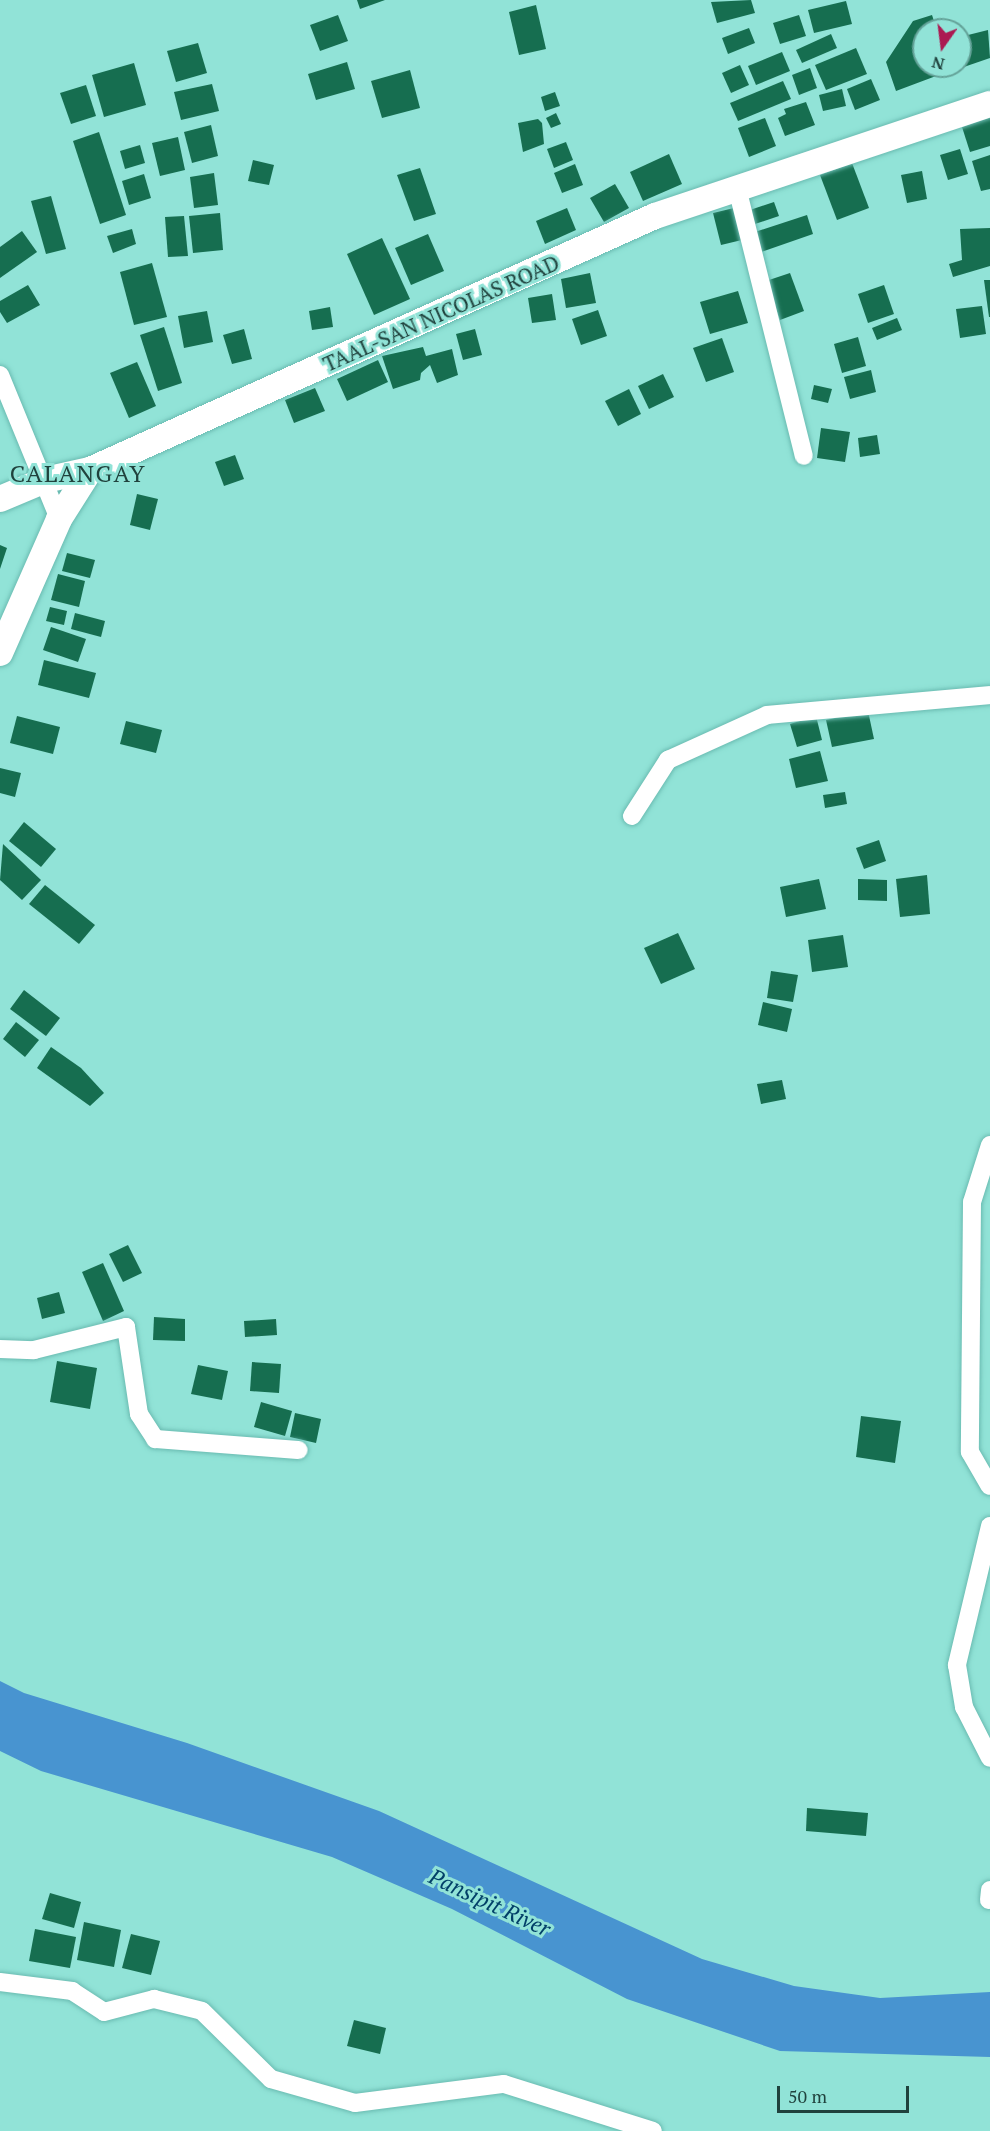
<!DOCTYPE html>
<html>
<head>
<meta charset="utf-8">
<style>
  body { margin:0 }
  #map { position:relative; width:990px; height:2131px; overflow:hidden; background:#91e3d7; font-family:"PT Serif",serif }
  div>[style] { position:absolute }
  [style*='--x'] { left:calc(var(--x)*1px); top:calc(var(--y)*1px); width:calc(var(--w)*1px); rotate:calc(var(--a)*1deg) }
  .water>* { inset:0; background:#4894d0 }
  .building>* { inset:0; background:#166e50 }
  .roads { filter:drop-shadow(0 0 2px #6abbb1) drop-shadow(0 0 2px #6abbb1) }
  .street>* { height:18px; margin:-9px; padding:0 9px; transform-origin:9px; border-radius:9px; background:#fff }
  .secondary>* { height:26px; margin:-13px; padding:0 13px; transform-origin:13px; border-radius:13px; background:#fff }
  span { translate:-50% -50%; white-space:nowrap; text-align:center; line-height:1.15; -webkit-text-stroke:6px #91e3d7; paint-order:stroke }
  .street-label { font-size:21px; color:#20423d }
  .water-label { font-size:22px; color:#024068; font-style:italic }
  .quarter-label { font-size:24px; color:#20423d; letter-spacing:1.5px }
  .north { position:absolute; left:912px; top:18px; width:60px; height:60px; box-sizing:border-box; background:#91e3d7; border:2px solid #64a399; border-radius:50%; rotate:194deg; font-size:16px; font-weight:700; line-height:24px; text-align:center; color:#20423d }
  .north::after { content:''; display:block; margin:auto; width:21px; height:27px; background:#ab1a52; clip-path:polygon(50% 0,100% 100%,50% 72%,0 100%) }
  .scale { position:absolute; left:777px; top:2086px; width:132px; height:27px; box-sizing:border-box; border:3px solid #20423d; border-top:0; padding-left:8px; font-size:18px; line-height:21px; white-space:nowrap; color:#20423d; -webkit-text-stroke:4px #91e3d7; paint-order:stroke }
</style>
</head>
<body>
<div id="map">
  <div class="water">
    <i style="clip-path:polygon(0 1681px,24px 1693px,187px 1743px,379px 1811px,702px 1959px,794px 1986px,880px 1998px,990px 1992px,990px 2057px,780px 2051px,627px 1999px,452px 1909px,332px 1857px,41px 1771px,0 1751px)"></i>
  </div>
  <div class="building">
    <i style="clip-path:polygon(357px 0,385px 0,360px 9px)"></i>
    <i style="clip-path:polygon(751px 0,755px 13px,717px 23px,711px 2px)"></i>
    <i style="clip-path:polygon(846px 1px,852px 24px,814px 33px,808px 10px)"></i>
    <i style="clip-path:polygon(536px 5px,546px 49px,519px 55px,509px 12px)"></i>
    <i style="clip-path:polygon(338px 15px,348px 41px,320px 51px,310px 25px)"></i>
    <i style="clip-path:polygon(799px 15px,806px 36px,780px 44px,773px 23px)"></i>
    <i style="clip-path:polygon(932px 15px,937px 30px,924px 30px,924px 66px,951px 66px,952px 70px,896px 91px,886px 62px,913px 21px)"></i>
    <i style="clip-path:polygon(749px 28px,755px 43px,728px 54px,722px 38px)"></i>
    <i style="clip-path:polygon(988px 30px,990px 58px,958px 69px,960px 37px)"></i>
    <i style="clip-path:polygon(831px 34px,837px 48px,802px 63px,796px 50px)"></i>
    <i style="clip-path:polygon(198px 43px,207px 73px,176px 82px,167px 51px)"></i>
    <i style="clip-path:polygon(856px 48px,867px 74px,826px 90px,815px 65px)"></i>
    <i style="clip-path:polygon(782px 52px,790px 71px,756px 85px,748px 66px)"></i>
    <i style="clip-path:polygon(347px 62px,355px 89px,316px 100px,308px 74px)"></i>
    <i style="clip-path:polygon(134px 63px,146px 105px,104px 117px,92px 75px)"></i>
    <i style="clip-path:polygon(740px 65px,749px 85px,731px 93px,722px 73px)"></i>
    <i style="clip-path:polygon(810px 68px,817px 88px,799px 95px,792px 75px)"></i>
    <i style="clip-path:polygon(410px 70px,420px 108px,382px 118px,371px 81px)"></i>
    <i style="clip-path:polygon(871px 79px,880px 100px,855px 110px,847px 89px)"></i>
    <i style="clip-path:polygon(783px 81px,791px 99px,738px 121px,730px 103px)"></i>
    <i style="clip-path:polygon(212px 84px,219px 111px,181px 120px,174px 92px)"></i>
    <i style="clip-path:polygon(86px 85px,96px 116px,71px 124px,60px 93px)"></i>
    <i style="clip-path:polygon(842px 89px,846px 106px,823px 111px,819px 95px)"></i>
    <i style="clip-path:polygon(555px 92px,560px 106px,545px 111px,541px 97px)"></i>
    <i style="clip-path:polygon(806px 102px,815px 125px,785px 136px,778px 118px,786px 114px,784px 109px)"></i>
    <i style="clip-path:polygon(556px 113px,561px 124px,551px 128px,546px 118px)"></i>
    <i style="clip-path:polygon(990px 117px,990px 146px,970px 152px,962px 127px)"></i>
    <i style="clip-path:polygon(765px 118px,776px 146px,749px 157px,738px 128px)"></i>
    <i style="clip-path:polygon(538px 119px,542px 123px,544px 144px,523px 152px,518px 123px)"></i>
    <i style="clip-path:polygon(211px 125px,218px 156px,192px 163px,184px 132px)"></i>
    <i style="clip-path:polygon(99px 132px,126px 215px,100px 224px,73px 141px)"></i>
    <i style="clip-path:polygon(178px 137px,185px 170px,160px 176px,152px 143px)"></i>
    <i style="clip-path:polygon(566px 142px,573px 160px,554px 168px,547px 149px)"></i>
    <i style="clip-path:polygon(140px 145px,145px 163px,125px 169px,120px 151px)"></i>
    <i style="clip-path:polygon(960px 149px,968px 174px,948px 180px,940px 155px)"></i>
    <i style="clip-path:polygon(669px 154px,682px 184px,643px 201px,630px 172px)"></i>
    <i style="clip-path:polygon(990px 155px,990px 189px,981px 191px,972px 161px)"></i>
    <i style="clip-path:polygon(253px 160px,274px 165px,269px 185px,248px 181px)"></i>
    <i style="clip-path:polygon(852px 163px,869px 208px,837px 220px,820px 175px)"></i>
    <i style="clip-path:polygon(575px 164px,583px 185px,562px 193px,554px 173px)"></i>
    <i style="clip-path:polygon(420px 168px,436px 214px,414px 221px,397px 175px)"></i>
    <i style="clip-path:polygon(922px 171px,927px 199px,907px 203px,901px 175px)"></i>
    <i style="clip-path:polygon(214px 173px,218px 205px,194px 208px,190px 177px)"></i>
    <i style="clip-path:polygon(144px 174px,151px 198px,129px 205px,122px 181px)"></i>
    <i style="clip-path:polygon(615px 184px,629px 208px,604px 222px,590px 198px)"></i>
    <i style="clip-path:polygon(51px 196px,66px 249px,46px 254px,31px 201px)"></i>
    <i style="clip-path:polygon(774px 202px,779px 216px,755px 224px,750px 210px)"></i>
    <i style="clip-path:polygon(738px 207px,746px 239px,721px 245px,713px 213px)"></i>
    <i style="clip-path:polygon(567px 208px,576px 230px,545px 244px,536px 221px)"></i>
    <i style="clip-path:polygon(220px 213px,223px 250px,193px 253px,189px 216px)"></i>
    <i style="clip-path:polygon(807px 215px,813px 234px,761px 252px,755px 232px)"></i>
    <i style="clip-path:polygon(184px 216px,188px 256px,168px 257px,165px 217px)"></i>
    <i style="clip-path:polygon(990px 228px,990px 266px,953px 277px,949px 264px,962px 260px,960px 229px)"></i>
    <i style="clip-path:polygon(132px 229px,136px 244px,113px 253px,107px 236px)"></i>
    <i style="clip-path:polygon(22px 231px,37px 252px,0 278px,0 247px)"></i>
    <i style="clip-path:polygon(428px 234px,444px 271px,411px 285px,395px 248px)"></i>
    <i style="clip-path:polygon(382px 238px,410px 299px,374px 315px,347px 254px)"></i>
    <i style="clip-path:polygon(152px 263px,167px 317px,134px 325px,120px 272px)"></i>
    <i style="clip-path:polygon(590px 273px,596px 303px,566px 308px,561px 279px)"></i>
    <i style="clip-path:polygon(790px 273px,804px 311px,780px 320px,766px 281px)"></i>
    <i style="clip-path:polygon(984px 280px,990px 280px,990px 317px,989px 317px)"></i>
    <i style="clip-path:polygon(28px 285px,40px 305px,7px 323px,0 312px,0 301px)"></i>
    <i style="clip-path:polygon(884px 285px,894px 314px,868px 323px,858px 294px)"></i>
    <i style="clip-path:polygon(738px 291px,748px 323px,710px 334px,700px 302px)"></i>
    <i style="clip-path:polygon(552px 294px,556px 320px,532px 323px,528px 298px)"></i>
    <i style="clip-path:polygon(982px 306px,986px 334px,960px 338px,956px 309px)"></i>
    <i style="clip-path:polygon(330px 307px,333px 327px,312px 330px,309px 311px)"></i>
    <i style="clip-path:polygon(598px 310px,607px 336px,581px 345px,572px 319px)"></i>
    <i style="clip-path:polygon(207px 311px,213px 342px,184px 348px,178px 316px)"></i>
    <i style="clip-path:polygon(897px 318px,902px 330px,877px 340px,872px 328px)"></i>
    <i style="clip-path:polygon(164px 327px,182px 383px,158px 391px,140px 335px)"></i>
    <i style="clip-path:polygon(244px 329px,252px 359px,232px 364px,223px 335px)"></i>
    <i style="clip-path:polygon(475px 329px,482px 355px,463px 360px,456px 334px)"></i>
    <i style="clip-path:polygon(858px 337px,866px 366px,842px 373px,834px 344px)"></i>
    <i style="clip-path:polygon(722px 338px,734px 372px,706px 382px,693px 348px)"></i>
    <i style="clip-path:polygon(423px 347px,426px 356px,452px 349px,458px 375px,437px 383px,430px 365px,421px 373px,420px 380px,393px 389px,382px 356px)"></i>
    <i style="clip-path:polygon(378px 360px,388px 382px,347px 401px,337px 379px)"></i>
    <i style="clip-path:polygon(137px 362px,156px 406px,129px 418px,110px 373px)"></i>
    <i style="clip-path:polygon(871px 370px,876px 392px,850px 399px,844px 377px)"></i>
    <i style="clip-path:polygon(663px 374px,674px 397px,649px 409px,638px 386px)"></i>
    <i style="clip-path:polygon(814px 385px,832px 389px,828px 403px,811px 399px)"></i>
    <i style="clip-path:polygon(315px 388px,325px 411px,294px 423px,285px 400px)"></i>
    <i style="clip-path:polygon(629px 389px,641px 414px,618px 426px,605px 401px)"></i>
    <i style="clip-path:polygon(821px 428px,850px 432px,845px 462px,817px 458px)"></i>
    <i style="clip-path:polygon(877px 435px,880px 454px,860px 457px,858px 438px)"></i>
    <i style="clip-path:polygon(235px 455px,244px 479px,224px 486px,215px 462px)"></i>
    <i style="clip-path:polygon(137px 494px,158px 499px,150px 530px,130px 525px)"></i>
    <i style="clip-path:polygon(0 545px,7px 548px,0 569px)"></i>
    <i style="clip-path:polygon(67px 553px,95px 560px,90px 578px,62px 571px)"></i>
    <i style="clip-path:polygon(58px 574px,85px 581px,79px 607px,51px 600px)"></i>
    <i style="clip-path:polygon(50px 607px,67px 611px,64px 625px,46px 621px)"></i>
    <i style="clip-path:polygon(75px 613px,105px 621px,101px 637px,71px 629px)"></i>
    <i style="clip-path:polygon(51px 627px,86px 639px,78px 662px,43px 650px)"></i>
    <i style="clip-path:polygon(44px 660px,96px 673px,89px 698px,38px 685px)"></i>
    <i style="clip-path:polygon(868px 711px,874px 739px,832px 747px,826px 720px)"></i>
    <i style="clip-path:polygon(17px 716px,60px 727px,53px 754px,10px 743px)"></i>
    <i style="clip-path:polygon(816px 716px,822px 740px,797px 747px,790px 724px)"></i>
    <i style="clip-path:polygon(126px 721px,162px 730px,156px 753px,120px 744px)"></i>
    <i style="clip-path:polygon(820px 751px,828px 781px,796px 788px,789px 759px)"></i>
    <i style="clip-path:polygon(0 768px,21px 773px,15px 797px,0 793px)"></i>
    <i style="clip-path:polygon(845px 792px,847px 804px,825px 808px,823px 795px)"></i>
    <i style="clip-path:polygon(24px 822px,56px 849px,41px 867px,9px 841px)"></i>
    <i style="clip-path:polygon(879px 840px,886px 861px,864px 869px,856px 848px)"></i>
    <i style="clip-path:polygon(3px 844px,41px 880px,22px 900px,0 880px)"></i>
    <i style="clip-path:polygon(927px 875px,930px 914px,900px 917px,896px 879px)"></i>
    <i style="clip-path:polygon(819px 879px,826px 909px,786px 917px,780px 887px)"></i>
    <i style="clip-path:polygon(858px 879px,887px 880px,887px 901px,858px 900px)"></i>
    <i style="clip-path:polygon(45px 885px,95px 925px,79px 944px,29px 904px)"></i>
    <i style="clip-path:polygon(678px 933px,695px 969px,661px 984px,644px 948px)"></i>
    <i style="clip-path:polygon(843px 935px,848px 967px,812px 972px,808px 940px)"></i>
    <i style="clip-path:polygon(771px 971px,798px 975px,793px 1002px,767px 998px)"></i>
    <i style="clip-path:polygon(24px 990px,60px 1018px,46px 1036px,10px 1009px)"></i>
    <i style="clip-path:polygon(763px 1002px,792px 1009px,787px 1032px,758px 1025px)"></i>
    <i style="clip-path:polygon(16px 1022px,39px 1040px,25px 1057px,3px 1039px)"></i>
    <i style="clip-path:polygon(51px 1047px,81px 1068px,104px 1093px,90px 1106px,37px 1068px)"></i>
    <i style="clip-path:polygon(782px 1080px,786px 1099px,761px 1104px,757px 1084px)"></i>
    <i style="clip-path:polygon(128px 1245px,142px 1273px,123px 1282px,109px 1254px)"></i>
    <i style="clip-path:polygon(103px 1263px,124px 1311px,103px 1321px,82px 1272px)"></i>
    <i style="clip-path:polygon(59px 1292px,65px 1313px,42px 1319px,37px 1298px)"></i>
    <i style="clip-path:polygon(154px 1317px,185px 1319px,185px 1341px,153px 1340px)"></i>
    <i style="clip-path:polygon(276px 1319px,277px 1335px,245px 1337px,244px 1321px)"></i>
    <i style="clip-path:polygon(57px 1361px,97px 1368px,90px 1409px,50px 1402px)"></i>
    <i style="clip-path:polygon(252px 1362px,281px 1364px,279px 1393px,250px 1391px)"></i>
    <i style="clip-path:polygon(198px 1365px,228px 1371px,222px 1400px,191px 1394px)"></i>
    <i style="clip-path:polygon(261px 1402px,292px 1411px,285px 1436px,254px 1427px)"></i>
    <i style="clip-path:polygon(295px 1413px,321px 1419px,316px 1443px,290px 1437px)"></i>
    <i style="clip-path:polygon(861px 1416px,901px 1421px,895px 1463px,856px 1457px)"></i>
    <i style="clip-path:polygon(807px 1808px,868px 1813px,866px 1836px,806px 1831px)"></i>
    <i style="clip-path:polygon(50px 1893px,81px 1902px,74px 1928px,42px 1919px)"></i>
    <i style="clip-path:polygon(84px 1922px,121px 1930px,114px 1967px,77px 1960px)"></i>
    <i style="clip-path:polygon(35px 1929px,76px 1937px,70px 1968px,29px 1961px)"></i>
    <i style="clip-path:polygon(131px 1934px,160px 1941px,151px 1975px,122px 1968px)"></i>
    <i style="clip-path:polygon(354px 2020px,386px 2028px,380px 2054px,347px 2046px)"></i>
  </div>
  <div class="roads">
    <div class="street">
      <i style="--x:737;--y:188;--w:276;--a:76"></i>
      <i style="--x:0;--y:375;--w:156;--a:67.7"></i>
      <i style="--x:632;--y:816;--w:67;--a:-57.3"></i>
      <i style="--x:668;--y:760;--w:109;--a:-24.4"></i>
      <i style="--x:767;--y:715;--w:224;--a:-5.1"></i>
      <i style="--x:990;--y:1145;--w:60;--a:107.5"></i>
      <i style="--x:972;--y:1202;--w:250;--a:90.5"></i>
      <i style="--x:970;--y:1452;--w:39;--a:60"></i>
      <i style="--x:0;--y:1349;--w:34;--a:2"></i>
      <i style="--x:34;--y:1350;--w:95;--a:-14"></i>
      <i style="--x:126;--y:1327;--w:88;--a:81.5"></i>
      <i style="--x:139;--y:1414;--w:30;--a:57"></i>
      <i style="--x:155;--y:1439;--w:144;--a:4.4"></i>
      <i style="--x:990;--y:1526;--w:143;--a:103.4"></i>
      <i style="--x:957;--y:1665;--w:43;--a:80.5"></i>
      <i style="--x:964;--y:1707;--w:57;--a:63"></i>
      <i style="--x:989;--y:1900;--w:10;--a:-84"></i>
      <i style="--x:0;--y:1982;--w:73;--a:7.1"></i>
      <i style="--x:72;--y:1991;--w:38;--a:33"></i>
      <i style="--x:104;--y:2012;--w:52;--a:-14.6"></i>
      <i style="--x:154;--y:1999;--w:49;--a:14"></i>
      <i style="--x:202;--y:2011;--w:97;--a:44.6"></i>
      <i style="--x:271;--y:2079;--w:87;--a:15.9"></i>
      <i style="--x:355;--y:2103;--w:150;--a:-7.3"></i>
      <i style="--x:504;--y:2084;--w:156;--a:17.5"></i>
    </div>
    <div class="secondary">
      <i style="--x:0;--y:499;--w:49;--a:-22.9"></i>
      <i style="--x:45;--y:480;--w:46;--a:-12.5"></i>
      <i style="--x:0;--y:653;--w:146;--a:-66.2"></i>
      <i style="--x:59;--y:519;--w:58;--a:-57.7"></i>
      <i style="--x:90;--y:470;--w:619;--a:-24.21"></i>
      <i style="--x:655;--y:216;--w:353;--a:-18.5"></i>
    </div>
  </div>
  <div class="street-label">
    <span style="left:441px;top:313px;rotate:-24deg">TAAL-SAN NICOLAS ROAD</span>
  </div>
  <div class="water-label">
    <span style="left:490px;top:1902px;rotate:25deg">Pansipit River</span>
  </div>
  <div class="quarter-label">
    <span style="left:78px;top:474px">CALANGAY</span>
  </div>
  <div class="north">N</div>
  <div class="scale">50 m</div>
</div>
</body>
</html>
